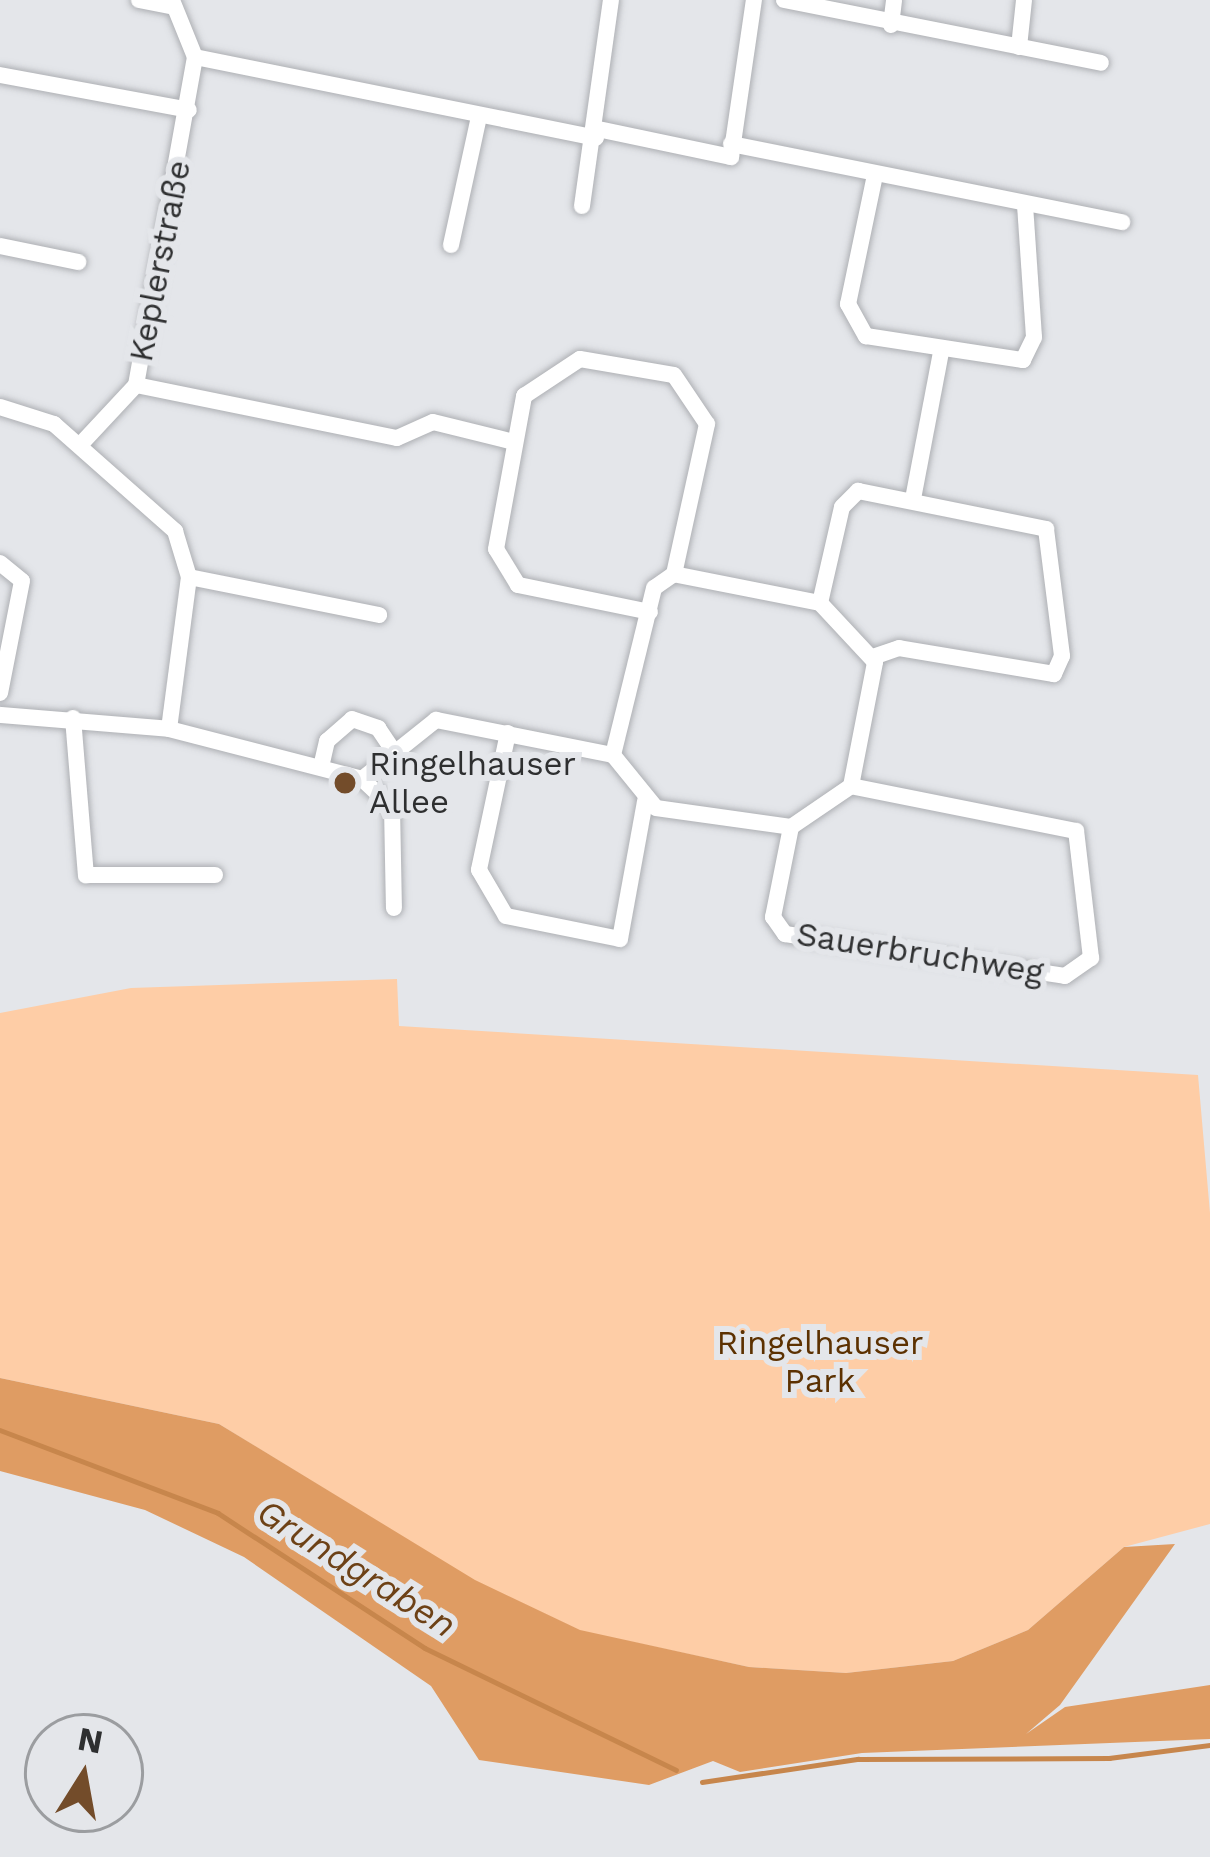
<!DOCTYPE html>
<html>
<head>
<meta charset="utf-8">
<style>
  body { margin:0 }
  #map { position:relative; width:1210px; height:1857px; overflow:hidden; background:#e4e6ea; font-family:"Work Sans",sans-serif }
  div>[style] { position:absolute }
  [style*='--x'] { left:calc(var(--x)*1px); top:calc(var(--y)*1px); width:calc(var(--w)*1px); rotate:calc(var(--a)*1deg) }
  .green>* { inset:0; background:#fecda6 }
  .forest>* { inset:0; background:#df9c63 }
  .stream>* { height:4.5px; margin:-2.25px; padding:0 2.25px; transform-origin:2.25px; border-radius:2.25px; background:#c7864c }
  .roads { filter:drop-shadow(0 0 3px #aeb0b4) drop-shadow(0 0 3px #aeb0b4) }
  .minor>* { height:16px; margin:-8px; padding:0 8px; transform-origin:8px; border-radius:8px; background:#fff }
  .dots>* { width:33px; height:33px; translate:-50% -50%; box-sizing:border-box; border:6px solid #e4e6ea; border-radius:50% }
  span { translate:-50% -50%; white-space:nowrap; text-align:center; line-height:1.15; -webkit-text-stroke:12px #e4e6ea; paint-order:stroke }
  .street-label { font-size:33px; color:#2e2f30 }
  .poi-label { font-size:33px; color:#2e2f30 }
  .left { translate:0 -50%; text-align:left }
  .park-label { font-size:33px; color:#5c3101 }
  .water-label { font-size:36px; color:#6d4116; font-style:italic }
  .north { position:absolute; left:24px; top:1713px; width:120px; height:120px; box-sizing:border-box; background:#e4e6ea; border:3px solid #9b9da0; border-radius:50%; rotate:11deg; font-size:33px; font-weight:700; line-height:48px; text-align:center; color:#2e2f30 }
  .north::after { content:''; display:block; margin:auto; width:42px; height:54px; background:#734c2a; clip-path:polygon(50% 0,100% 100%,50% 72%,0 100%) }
</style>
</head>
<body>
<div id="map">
  <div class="green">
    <i style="clip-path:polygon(397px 979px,399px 1026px,1198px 1075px,1210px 1213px,1210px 1524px,1124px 1547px,1028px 1630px,953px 1661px,846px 1673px,749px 1667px,581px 1631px,475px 1581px,219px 1424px,0 1378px,0 1013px,131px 988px)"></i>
  </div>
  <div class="forest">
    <i style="clip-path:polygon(0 1378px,219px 1424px,475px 1580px,580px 1630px,749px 1667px,846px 1673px,953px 1661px,1028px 1630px,1124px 1547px,1175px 1544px,1060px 1705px,1026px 1734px,1065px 1707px,1210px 1685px,1210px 1739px,862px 1753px,740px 1772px,713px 1761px,649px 1785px,479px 1760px,431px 1686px,244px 1557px,145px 1510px,0 1471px)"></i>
  </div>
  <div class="stream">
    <i style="--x:0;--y:1430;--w:233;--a:20.8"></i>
    <i style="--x:218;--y:1513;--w:247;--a:33.1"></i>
    <i style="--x:425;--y:1648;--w:279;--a:25.9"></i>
    <i style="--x:702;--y:1782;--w:158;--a:-8.4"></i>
    <i style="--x:858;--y:1759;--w:251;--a:-0.2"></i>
    <i style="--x:1109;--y:1758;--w:102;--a:-7.3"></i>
  </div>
  <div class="roads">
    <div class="minor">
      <i style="--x:139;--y:0;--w:32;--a:11"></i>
      <i style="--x:784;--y:0;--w:323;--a:11.2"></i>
      <i style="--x:891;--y:25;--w:25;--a:-83"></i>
      <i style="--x:1019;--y:47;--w:47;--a:-83.9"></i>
      <i style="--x:195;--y:57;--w:409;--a:11.4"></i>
      <i style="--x:0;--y:75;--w:192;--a:10.5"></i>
      <i style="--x:598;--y:129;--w:136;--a:11.9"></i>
      <i style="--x:731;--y:157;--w:159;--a:-81.7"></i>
      <i style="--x:731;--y:144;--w:399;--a:11.3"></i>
      <i style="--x:875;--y:175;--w:132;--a:101.8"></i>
      <i style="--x:848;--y:304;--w:37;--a:61"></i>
      <i style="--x:866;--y:336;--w:159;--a:8.7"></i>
      <i style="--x:1023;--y:360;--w:25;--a:-64"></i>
      <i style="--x:1034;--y:337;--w:131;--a:-93.9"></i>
      <i style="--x:582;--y:206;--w:208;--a:-82"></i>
      <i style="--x:451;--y:245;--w:131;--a:-77.7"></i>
      <i style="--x:0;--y:246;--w:80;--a:11.6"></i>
      <i style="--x:136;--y:385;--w:266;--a:11.5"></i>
      <i style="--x:397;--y:438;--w:39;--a:-24"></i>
      <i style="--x:433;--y:422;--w:83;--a:13.9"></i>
      <i style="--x:0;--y:407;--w:57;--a:17.5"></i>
      <i style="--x:54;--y:424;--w:162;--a:41.5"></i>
      <i style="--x:175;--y:531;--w:48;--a:73.1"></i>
      <i style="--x:189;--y:577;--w:153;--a:97.5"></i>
      <i style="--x:81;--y:444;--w:81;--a:-47"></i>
      <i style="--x:136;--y:385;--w:333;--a:-79.8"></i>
      <i style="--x:195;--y:57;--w:61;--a:-112"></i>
      <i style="--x:913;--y:499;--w:150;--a:-79.2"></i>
      <i style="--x:0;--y:563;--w:28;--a:39"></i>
      <i style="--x:22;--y:581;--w:114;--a:101.1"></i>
      <i style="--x:189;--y:577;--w:194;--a:11.3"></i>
      <i style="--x:820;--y:603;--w:98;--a:-77.1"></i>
      <i style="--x:842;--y:507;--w:23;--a:-45"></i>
      <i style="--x:858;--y:491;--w:192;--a:11.4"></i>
      <i style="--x:1046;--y:529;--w:128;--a:82.8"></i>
      <i style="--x:1062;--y:656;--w:20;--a:114"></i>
      <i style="--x:1054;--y:674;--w:157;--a:-170.5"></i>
      <i style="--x:899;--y:648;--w:28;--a:161"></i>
      <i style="--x:650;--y:612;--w:135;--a:-168.4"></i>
      <i style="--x:518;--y:585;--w:42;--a:-121.4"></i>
      <i style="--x:496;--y:549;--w:156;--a:-79.6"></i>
      <i style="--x:524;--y:396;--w:67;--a:-33.5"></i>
      <i style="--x:580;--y:359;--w:95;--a:9.7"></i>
      <i style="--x:674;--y:375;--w:59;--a:56"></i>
      <i style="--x:707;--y:424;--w:154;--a:102.4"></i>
      <i style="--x:0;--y:715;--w:170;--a:4.7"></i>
      <i style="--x:169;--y:729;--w:199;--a:14.5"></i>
      <i style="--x:362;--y:779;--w:41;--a:43"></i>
      <i style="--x:392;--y:807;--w:101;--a:88.9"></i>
      <i style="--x:73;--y:718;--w:158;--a:85.3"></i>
      <i style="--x:86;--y:875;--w:129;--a:0"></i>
      <i style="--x:508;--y:733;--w:140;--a:102"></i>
      <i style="--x:479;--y:870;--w:53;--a:59.6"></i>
      <i style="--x:506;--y:916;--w:116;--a:11.4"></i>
      <i style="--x:620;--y:939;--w:140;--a:-79.7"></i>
      <i style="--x:321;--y:767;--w:27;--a:-77"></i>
      <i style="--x:327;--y:741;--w:33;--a:-41"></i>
      <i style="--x:352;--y:719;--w:28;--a:19"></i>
      <i style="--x:378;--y:728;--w:25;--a:56"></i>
      <i style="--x:362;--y:779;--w:95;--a:-38.6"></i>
      <i style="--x:436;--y:720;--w:180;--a:11.2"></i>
      <i style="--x:613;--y:755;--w:68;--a:50.9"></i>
      <i style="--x:656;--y:808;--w:136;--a:8"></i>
      <i style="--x:791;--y:827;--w:73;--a:-34.3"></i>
      <i style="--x:851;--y:786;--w:126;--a:-79"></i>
      <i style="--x:875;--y:662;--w:81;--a:-133"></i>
      <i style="--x:820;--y:603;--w:149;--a:-168.8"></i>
      <i style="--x:674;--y:574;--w:24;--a:145"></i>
      <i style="--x:654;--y:588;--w:172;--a:103.8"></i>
      <i style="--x:791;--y:827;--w:92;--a:101.3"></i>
      <i style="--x:773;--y:917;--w:21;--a:55"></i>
      <i style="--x:785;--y:934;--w:283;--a:8.5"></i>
      <i style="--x:1065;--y:976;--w:32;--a:-35"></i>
      <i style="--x:1091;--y:958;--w:128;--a:-96.7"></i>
      <i style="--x:1076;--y:831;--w:229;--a:-168.7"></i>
    </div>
  </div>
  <div class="dots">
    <i style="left:345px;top:783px;background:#734c2a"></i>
  </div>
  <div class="street-label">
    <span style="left:160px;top:261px;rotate:-79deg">Keplerstraße</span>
    <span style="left:920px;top:953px;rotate:9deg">Sauerbruchweg</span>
  </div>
  <div class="poi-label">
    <span class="left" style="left:369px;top:783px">Ringelhauser<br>Allee</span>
  </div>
  <div class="park-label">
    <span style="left:820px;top:1362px">Ringelhauser<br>Park</span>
  </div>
  <div class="water-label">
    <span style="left:356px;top:1569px;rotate:32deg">Grundgraben</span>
  </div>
  <div class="north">N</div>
</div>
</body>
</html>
